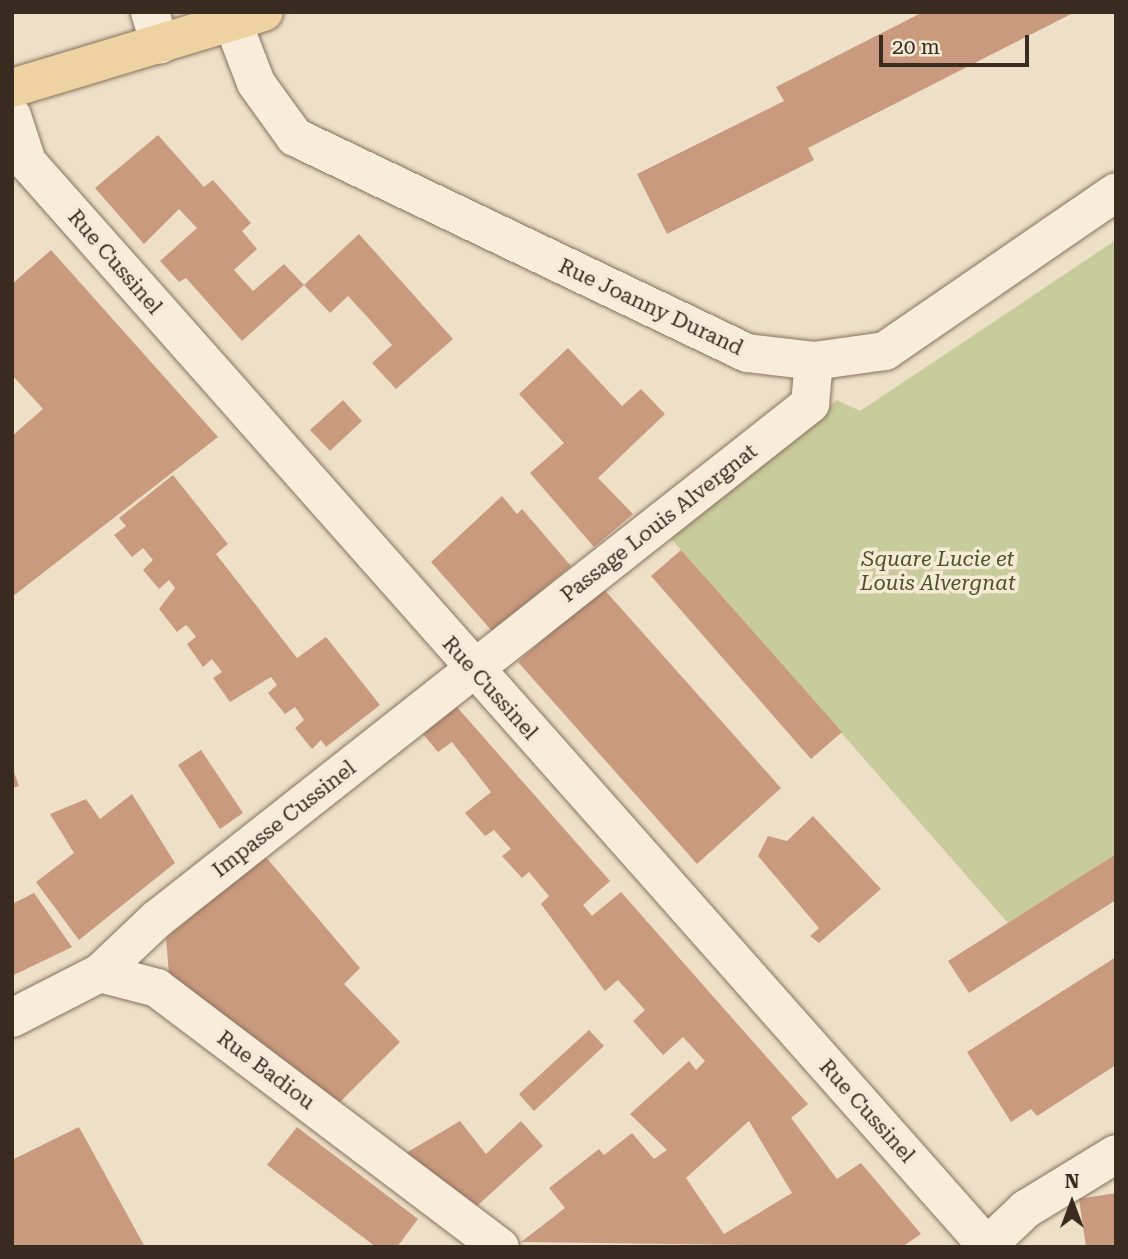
<!DOCTYPE html>
<html>
<head>
<meta charset="utf-8">
<style>
  body { margin:0 }
  #map { position:relative; width:1128px; height:1259px; overflow:hidden; background:#ede0c7; font-family:"Roboto Serif",serif }
  div>[style] { position:absolute }
  [style*='--x'] { left:calc(var(--x)*1px); top:calc(var(--y)*1px); width:calc(var(--w)*1px); rotate:calc(var(--a)*1deg) }
  .green>* { inset:0; background:#c8cb9b }
  .building>* { inset:0; background:#ca9a7e }
  .roads { filter:drop-shadow(0 0 2px #88715d) drop-shadow(0 0 2px #88715d) }
  .minor>* { height:38px; margin:-19px; padding:0 19px; transform-origin:19px; border-radius:19px; background:#f8edda }
  .major>* { height:38px; margin:-19px; padding:0 19px; transform-origin:19px; border-radius:19px; background:#eed2a1 }
  span { translate:-50% -50%; white-space:nowrap; text-align:center; line-height:1.15; -webkit-text-stroke:7px #f5ead6; paint-order:stroke }
  .street-label { font-size:21px; color:#392b20 }
  .park-label { font-size:21px; color:#4b5427; font-style:italic }
  .frame { position:absolute; inset:0; border:14px solid #392b20; pointer-events:none }
  .north { position:absolute; left:1037px; top:1168px; width:70px; height:70px; -webkit-text-stroke:5px #f5ead6; paint-order:stroke; rotate:0deg; font-size:19px; font-weight:700; line-height:28px; text-align:center; color:#392b20 }
  .north::after { content:''; display:block; margin:auto; width:24px; height:32px; background:#392b20; clip-path:polygon(50% 0,100% 100%,50% 72%,0 100%) }
  .scale { position:absolute; left:879px; top:35px; width:150px; height:32px; box-sizing:border-box; border:4px solid #392b20; border-top:0; padding-left:9px; font-size:21px; line-height:24px; white-space:nowrap; color:#392b20; -webkit-text-stroke:5px #f5ead6; paint-order:stroke }
</style>
</head>
<body>
<div id="map">
  <div class="green">
    <i style="clip-path:polygon(1116px 240px,1116px 854px,1008px 923px,667px 534px,837px 400px,860px 411px)"></i>
  </div>
  <div class="building">
    <i style="clip-path:polygon(923px 12px,1075px 12px,808px 148px,814px 160px,667px 234px,637px 174px,784px 101px,776px 87px)"></i>
    <i style="clip-path:polygon(158px 135px,204px 187px,213px 180px,251px 223px,242px 231px,257px 249px,234px 270px,253px 291px,284px 264px,304px 285px,242px 341px,186px 278px,179px 282px,160px 261px,197px 228px,179px 209px,144px 244px,95px 188px)"></i>
    <i style="clip-path:polygon(359px 234px,453px 339px,396px 389px,372px 363px,392px 345px,370px 320px,348px 296px,330px 313px,304px 285px)"></i>
    <i style="clip-path:polygon(51px 250px,218px 437px,12px 597px,12px 436px,43px 409px,12px 375px,12px 284px)"></i>
    <i style="clip-path:polygon(568px 348px,622px 406px,641px 389px,665px 414px,598px 478px,633px 514px,594px 547px,530px 473px,564px 443px,519px 394px)"></i>
    <i style="clip-path:polygon(343px 400px,362px 421px,330px 451px,310px 430px)"></i>
    <i style="clip-path:polygon(173px 475px,228px 544px,216px 554px,297px 658px,326px 637px,380px 705px,326px 747px,321px 740px,312px 749px,295px 728px,304px 720px,295px 707px,285px 714px,268px 693px,277px 685px,271px 677px,230px 702px,213px 678px,222px 672px,212px 659px,203px 667px,187px 644px,196px 637px,190px 629px,186px 625px,177px 632px,159px 609px,175px 588px,169px 580px,159px 589px,143px 570px,153px 560px,143px 548px,132px 557px,114px 535px,126px 526px,119px 518px)"></i>
    <i style="clip-path:polygon(502px 496px,517px 514px,522px 509px,571px 566px,492px 631px,431px 562px)"></i>
    <i style="clip-path:polygon(681px 550px,842px 732px,811px 759px,651px 576px)"></i>
    <i style="clip-path:polygon(602px 587px,781px 788px,697px 864px,518px 662px)"></i>
    <i style="clip-path:polygon(evenodd,457px 707px,610px 881px,583px 905px,592px 916px,621px 892px,808px 1104px,791px 1118px,837px 1179px,861px 1163px,921px 1234px,902px 1247px,521px 1242px,565px 1208px,549px 1188px,599px 1149px,604px 1155px,632px 1133px,654px 1159px,667px 1150px,630px 1114px,689px 1061px,696px 1070px,705px 1061px,683px 1037px,663px 1055px,633px 1021px,645px 1010px,618px 980px,605px 991px,541px 904px,549px 896px,529px 872px,522px 878px,502px 856px,511px 849px,494px 830px,485px 836px,465px 813px,491px 792px,452px 742px,438px 752px,423px 734px,457px 707px,749px 1121px,792px 1193px,724px 1234px,686px 1178px,749px 1121px)"></i>
    <i style="clip-path:polygon(201px 750px,243px 813px,220px 829px,178px 765px)"></i>
    <i style="clip-path:polygon(12px 767px,19px 786px,12px 788px)"></i>
    <i style="clip-path:polygon(132px 794px,175px 863px,79px 940px,36px 882px,74px 853px,50px 814px,86px 799px,100px 819px)"></i>
    <i style="clip-path:polygon(813px 816px,881px 889px,819px 943px,810px 936px,819px 928px,758px 856px,768px 836px,787px 841px)"></i>
    <i style="clip-path:polygon(1116px 854px,1116px 900px,969px 993px,948px 961px)"></i>
    <i style="clip-path:polygon(265px 856px,360px 968px,344px 984px,400px 1042px,339px 1103px,169px 974px,166px 938px)"></i>
    <i style="clip-path:polygon(34px 893px,72px 947px,12px 976px,12px 904px)"></i>
    <i style="clip-path:polygon(1116px 957px,1116px 1065px,1037px 1116px,1031px 1109px,1011px 1122px,967px 1052px)"></i>
    <i style="clip-path:polygon(589px 1030px,604px 1046px,534px 1111px,519px 1094px)"></i>
    <i style="clip-path:polygon(460px 1121px,486px 1154px,521px 1121px,543px 1146px,477px 1206px,406px 1153px)"></i>
    <i style="clip-path:polygon(79px 1127px,145px 1247px,12px 1247px,12px 1160px)"></i>
    <i style="clip-path:polygon(297px 1127px,418px 1219px,397px 1247px,376px 1247px,267px 1165px)"></i>
    <i style="clip-path:polygon(1116px 1193px,1116px 1247px,1086px 1247px,1079px 1199px)"></i>
  </div>
  <div class="roads">
    <div class="minor">
      <i style="--x:150;--y:12;--w:34;--a:73"></i>
      <i style="--x:233;--y:23;--w:64;--a:69"></i>
      <i style="--x:256;--y:83;--w:67;--a:54.2"></i>
      <i style="--x:295;--y:137;--w:501;--a:25.54"></i>
      <i style="--x:747;--y:353;--w:67;--a:6.8"></i>
      <i style="--x:814;--y:361;--w:72;--a:-8"></i>
      <i style="--x:885;--y:351;--w:280;--a:-34.5"></i>
      <i style="--x:12;--y:116;--w:48;--a:71.9"></i>
      <i style="--x:27;--y:162;--w:1449;--a:48.47"></i>
      <i style="--x:100;--y:973;--w:59;--a:14.7"></i>
      <i style="--x:157;--y:988;--w:430;--a:37.1"></i>
      <i style="--x:12;--y:1018;--w:99;--a:-27.1"></i>
      <i style="--x:100;--y:973;--w:79;--a:-43.5"></i>
      <i style="--x:157;--y:919;--w:832;--a:-38.26"></i>
      <i style="--x:810;--y:404;--w:43;--a:-84.7"></i>
      <i style="--x:987;--y:1246;--w:54;--a:-43.5"></i>
      <i style="--x:1026;--y:1209;--w:105;--a:-31.4"></i>
    </div>
    <div class="major">
      <i style="--x:12;--y:88;--w:263;--a:-16.8"></i>
    </div>
  </div>
  <div class="street-label">
    <span style="left:115px;top:262px;rotate:49deg">Rue Cussinel</span>
    <span style="left:651px;top:307px;rotate:25deg">Rue Joanny Durand</span>
    <span style="left:659px;top:523px;rotate:-38deg">Passage Louis Alvergnat</span>
    <span style="left:490px;top:688px;rotate:48deg">Rue Cussinel</span>
    <span style="left:284px;top:819px;rotate:-38deg">Impasse Cussinel</span>
    <span style="left:266px;top:1070px;rotate:37deg">Rue Badiou</span>
    <span style="left:867px;top:1111px;rotate:48deg">Rue Cussinel</span>
  </div>
  <div class="park-label">
    <span style="left:938px;top:571px">Square Lucie et<br>Louis Alvergnat</span>
  </div>
  <div class="frame"></div>
  <div class="north">N</div>
  <div class="scale">20 m</div>
</div>
</body>
</html>
